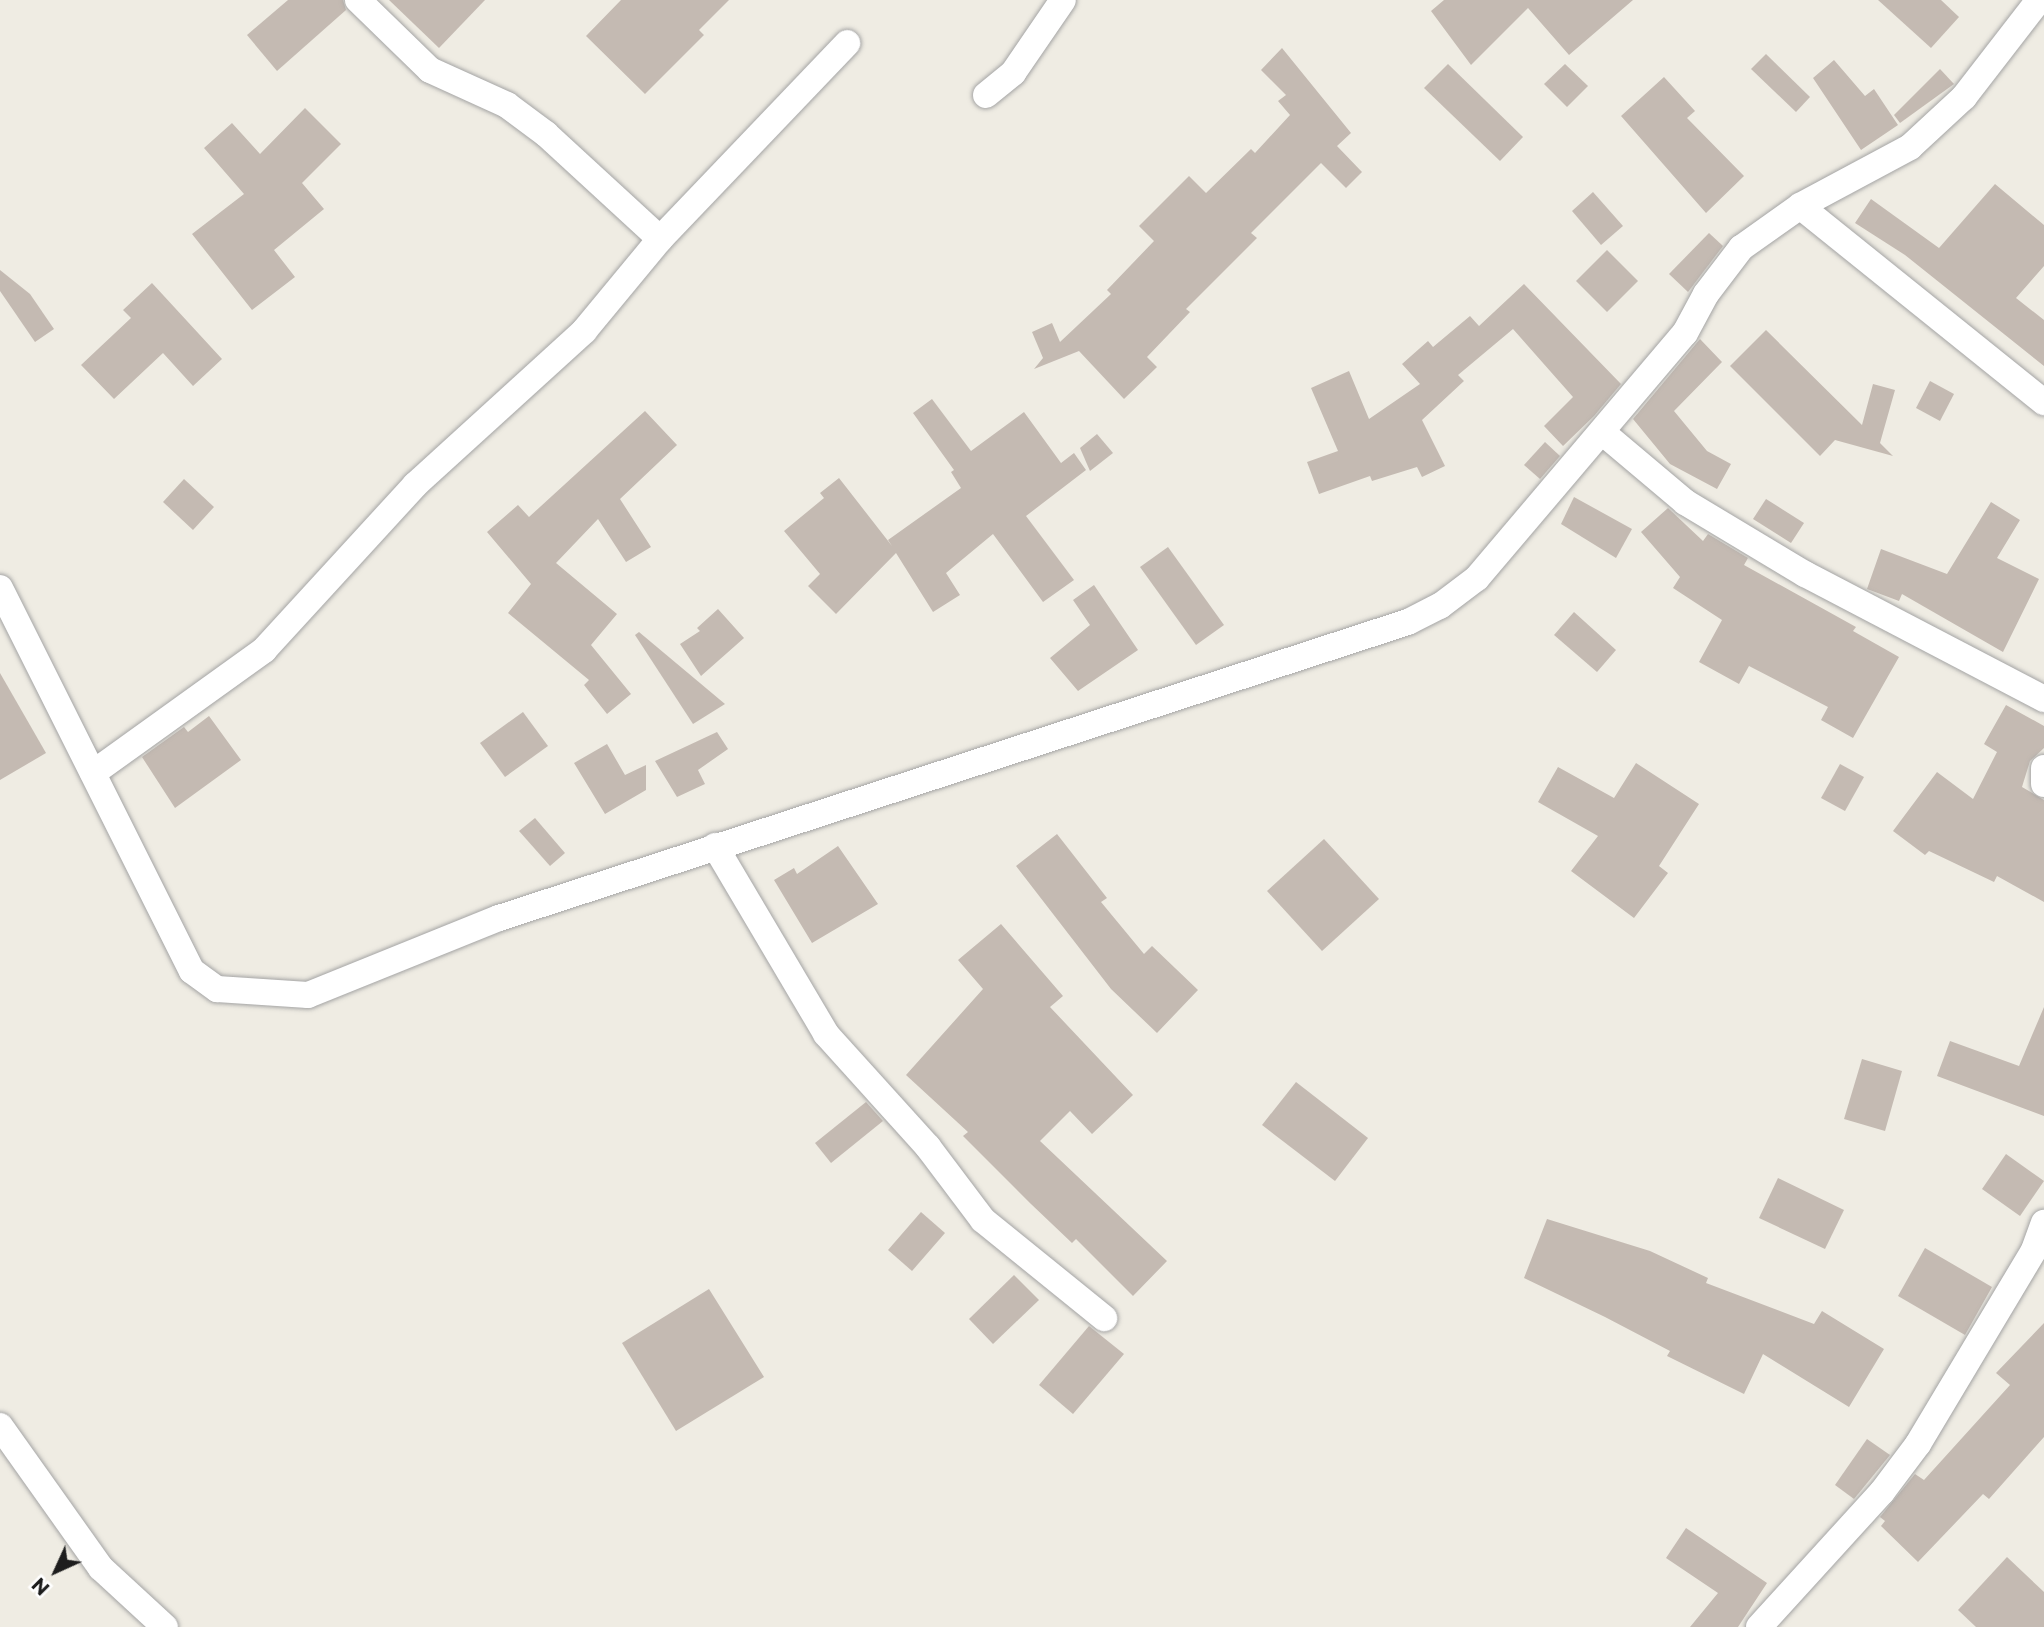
<!DOCTYPE html>
<html>
<head>
<meta charset="utf-8">
<style>
  body { margin:0 }
  #map { position:relative; width:2044px; height:1627px; overflow:hidden; background:#efece3; font-family:Montserrat,sans-serif }
  div>[style] { position:absolute }
  [style*='--x'] { left:calc(var(--x)*1px); top:calc(var(--y)*1px); width:calc(var(--w)*1px); rotate:calc(var(--a)*1deg) }
  .building>* { inset:0; background:#c4bab2 }
  .roads { filter:drop-shadow(0 0 2px #a4a4a4) drop-shadow(0 0 2px #a4a4a4) }
  .minor>* { height:26px; margin:-13px; padding:0 13px; transform-origin:13px; border-radius:13px; background:#fff }
  span { translate:-50% -50%; white-space:nowrap; text-align:center; line-height:1.15; -webkit-text-stroke:7px #fff; paint-order:stroke }
  .north { position:absolute; left:21px; top:1536px; width:70px; height:70px; -webkit-text-stroke:5px #fff; paint-order:stroke; rotate:225deg; font-size:19px; font-weight:700; line-height:28px; text-align:center; color:#1d1d1d }
  .north::after { content:''; display:block; margin:auto; width:24px; height:32px; background:#1d1d1d; clip-path:polygon(50% 0,100% 100%,50% 72%,0 100%) }
</style>
</head>
<body>
<div id="map">
  <div class="building">
    <i style="clip-path:polygon(288px 0,343px 0,346px 10px,277px 71px,247px 35px)"></i>
    <i style="clip-path:polygon(389px 0,485px 0,439px 48px)"></i>
    <i style="clip-path:polygon(621px 0,729px 0,699px 30px,704px 35px,645px 94px,586px 36px)"></i>
    <i style="clip-path:polygon(1444px 0,1633px 0,1569px 55px,1528px 8px,1471px 65px,1431px 11px)"></i>
    <i style="clip-path:polygon(1878px 0,1941px 0,1959px 17px,1931px 48px)"></i>
    <i style="clip-path:polygon(1282px 48px,1351px 133px,1337px 146px,1362px 172px,1346px 188px,1321px 163px,1251px 233px,1257px 238px,1186px 309px,1190px 312px,1147px 357px,1157px 367px,1124px 399px,1079px 351px,1034px 369px,1043px 358px,1032px 332px,1052px 323px,1060px 342px,1111px 294px,1107px 290px,1154px 241px,1139px 226px,1189px 176px,1206px 193px,1251px 149px,1255px 153px,1290px 115px,1278px 101px,1286px 95px,1261px 70px)"></i>
    <i style="clip-path:polygon(1766px 54px,1810px 97px,1796px 112px,1751px 69px)"></i>
    <i style="clip-path:polygon(1834px 60px,1865px 96px,1874px 89px,1898px 125px,1861px 150px,1813px 78px)"></i>
    <i style="clip-path:polygon(1448px 64px,1523px 137px,1500px 161px,1424px 88px)"></i>
    <i style="clip-path:polygon(1565px 64px,1588px 86px,1567px 107px,1544px 84px)"></i>
    <i style="clip-path:polygon(1940px 69px,1954px 84px,1900px 123px,1894px 115px)"></i>
    <i style="clip-path:polygon(1664px 77px,1695px 111px,1687px 118px,1744px 176px,1706px 213px,1621px 116px)"></i>
    <i style="clip-path:polygon(305px 108px,341px 144px,302px 183px,324px 209px,274px 250px,295px 277px,252px 310px,192px 234px,244px 194px,204px 148px,232px 123px,260px 154px)"></i>
    <i style="clip-path:polygon(1995px 184px,2044px 225px,2044px 266px,2016px 298px,2044px 320px,2044px 366px,1905px 255px,1855px 223px,1871px 199px,1939px 248px)"></i>
    <i style="clip-path:polygon(1593px 192px,1623px 226px,1601px 245px,1572px 211px)"></i>
    <i style="clip-path:polygon(1709px 233px,1723px 246px,1688px 292px,1669px 274px)"></i>
    <i style="clip-path:polygon(1607px 250px,1638px 281px,1607px 312px,1576px 281px)"></i>
    <i style="clip-path:polygon(0 270px,30px 294px,54px 329px,35px 342px,0 291px)"></i>
    <i style="clip-path:polygon(152px 283px,222px 359px,193px 386px,163px 353px,114px 399px,81px 365px,131px 318px,123px 310px)"></i>
    <i style="clip-path:polygon(1524px 284px,1621px 384px,1594px 416px,1563px 446px,1544px 426px,1573px 397px,1513px 329px,1458px 375px,1464px 381px,1422px 420px,1445px 466px,1422px 477px,1417px 467px,1372px 481px,1370px 476px,1319px 494px,1307px 462px,1338px 451px,1311px 388px,1349px 371px,1369px 419px,1420px 384px,1402px 364px,1428px 341px,1433px 347px,1470px 316px,1479px 326px)"></i>
    <i style="clip-path:polygon(1766px 330px,1862px 425px,1873px 384px,1895px 390px,1880px 443px,1893px 456px,1835px 440px,1820px 456px,1730px 366px)"></i>
    <i style="clip-path:polygon(1700px 339px,1722px 362px,1674px 411px,1707px 451px,1731px 464px,1717px 489px,1670px 464px,1633px 419px)"></i>
    <i style="clip-path:polygon(1930px 381px,1954px 394px,1940px 421px,1916px 408px)"></i>
    <i style="clip-path:polygon(932px 399px,971px 451px,1024px 412px,1061px 463px,1074px 453px,1086px 470px,1026px 516px,1074px 580px,1043px 602px,993px 534px,946px 573px,960px 595px,933px 612px,896px 553px,836px 614px,808px 586px,820px 574px,784px 531px,824px 498px,820px 493px,839px 478px,892px 546px,888px 540px,961px 488px,951px 472px,954px 470px,913px 413px)"></i>
    <i style="clip-path:polygon(645px 411px,677px 445px,620px 499px,651px 547px,626px 562px,598px 519px,556px 563px,617px 614px,591px 645px,631px 694px,607px 714px,584px 685px,589px 680px,508px 613px,531px 584px,487px 532px,518px 505px,529px 517px)"></i>
    <i style="clip-path:polygon(1097px 434px,1113px 453px,1090px 471px,1080px 448px)"></i>
    <i style="clip-path:polygon(1545px 442px,1560px 456px,1540px 479px,1524px 465px)"></i>
    <i style="clip-path:polygon(184px 479px,214px 507px,193px 530px,163px 502px)"></i>
    <i style="clip-path:polygon(1574px 497px,1632px 529px,1616px 558px,1561px 524px)"></i>
    <i style="clip-path:polygon(1766px 499px,1804px 523px,1791px 543px,1753px 519px)"></i>
    <i style="clip-path:polygon(1991px 502px,2020px 520px,1997px 558px,2039px 579px,2003px 652px,1902px 594px,1899px 601px,1867px 589px,1881px 549px,1947px 574px)"></i>
    <i style="clip-path:polygon(1668px 508px,1703px 541px,1708px 534px,1748px 558px,1744px 565px,1856px 627px,1853px 631px,1899px 657px,1853px 738px,1821px 720px,1828px 707px,1749px 666px,1739px 684px,1699px 662px,1722px 620px,1673px 588px,1680px 577px,1641px 532px)"></i>
    <i style="clip-path:polygon(1168px 547px,1224px 625px,1196px 645px,1140px 567px)"></i>
    <i style="clip-path:polygon(1094px 585px,1138px 650px,1078px 691px,1050px 658px,1090px 625px,1073px 600px)"></i>
    <i style="clip-path:polygon(718px 609px,744px 638px,701px 676px,680px 644px,700px 631px,697px 628px)"></i>
    <i style="clip-path:polygon(1574px 612px,1616px 650px,1597px 672px,1554px 635px)"></i>
    <i style="clip-path:polygon(639px 632px,725px 704px,693px 724px,635px 635px)"></i>
    <i style="clip-path:polygon(0 673px,46px 753px,0 780px)"></i>
    <i style="clip-path:polygon(2006px 705px,2044px 726px,2044px 748px,2030px 761px,2022px 787px,2044px 800px,2044px 902px,1997px 876px,1994px 882px,1929px 851px,1925px 855px,1893px 831px,1937px 772px,1973px 799px,1997px 752px,1984px 744px)"></i>
    <i style="clip-path:polygon(523px 712px,548px 746px,505px 777px,480px 743px)"></i>
    <i style="clip-path:polygon(209px 716px,241px 760px,175px 808px,142px 757px,184px 727px,188px 732px)"></i>
    <i style="clip-path:polygon(717px 732px,728px 749px,698px 770px,705px 784px,677px 797px,655px 761px)"></i>
    <i style="clip-path:polygon(607px 744px,625px 775px,646px 765px,646px 790px,605px 814px,574px 763px)"></i>
    <i style="clip-path:polygon(1636px 763px,1699px 804px,1659px 866px,1668px 873px,1634px 918px,1571px 871px,1598px 836px,1538px 802px,1558px 767px,1614px 798px)"></i>
    <i style="clip-path:polygon(1840px 764px,1864px 777px,1845px 811px,1821px 798px)"></i>
    <i style="clip-path:polygon(535px 818px,565px 853px,550px 866px,519px 831px)"></i>
    <i style="clip-path:polygon(1057px 834px,1107px 898px,1101px 902px,1144px 954px,1152px 946px,1198px 990px,1157px 1033px,1111px 989px,1016px 866px)"></i>
    <i style="clip-path:polygon(1324px 839px,1379px 899px,1322px 951px,1267px 891px)"></i>
    <i style="clip-path:polygon(838px 846px,878px 904px,812px 943px,774px 880px,794px 868px,797px 874px)"></i>
    <i style="clip-path:polygon(1001px 924px,1063px 996px,1050px 1007px,1133px 1095px,1092px 1134px,1070px 1111px,1040px 1141px,1167px 1261px,1133px 1296px,1076px 1239px,1072px 1243px,1031px 1204px,963px 1136px,968px 1132px,906px 1075px,983px 989px,958px 960px)"></i>
    <i style="clip-path:polygon(2044px 1007px,2044px 1116px,1937px 1076px,1950px 1041px,2019px 1066px)"></i>
    <i style="clip-path:polygon(1862px 1059px,1902px 1071px,1885px 1131px,1844px 1119px)"></i>
    <i style="clip-path:polygon(1296px 1082px,1368px 1138px,1335px 1181px,1262px 1125px)"></i>
    <i style="clip-path:polygon(866px 1102px,883px 1121px,831px 1163px,815px 1143px)"></i>
    <i style="clip-path:polygon(2006px 1154px,2044px 1181px,2020px 1216px,1982px 1189px)"></i>
    <i style="clip-path:polygon(1778px 1178px,1844px 1210px,1825px 1249px,1759px 1218px)"></i>
    <i style="clip-path:polygon(921px 1212px,945px 1233px,912px 1271px,888px 1250px)"></i>
    <i style="clip-path:polygon(1547px 1219px,1650px 1251px,1708px 1278px,1706px 1283px,1814px 1324px,1822px 1311px,1884px 1349px,1849px 1407px,1763px 1354px,1744px 1394px,1667px 1356px,1670px 1351px,1605px 1317px,1524px 1278px)"></i>
    <i style="clip-path:polygon(1925px 1248px,1992px 1287px,1965px 1335px,1898px 1296px)"></i>
    <i style="clip-path:polygon(1014px 1275px,1039px 1300px,993px 1344px,969px 1319px)"></i>
    <i style="clip-path:polygon(709px 1289px,764px 1377px,676px 1431px,622px 1343px)"></i>
    <i style="clip-path:polygon(2044px 1323px,2044px 1437px,1989px 1499px,1983px 1494px,1918px 1562px,1881px 1526px,1885px 1521px,1880px 1517px,1915px 1474px,1924px 1480px,2010px 1385px,1996px 1373px)"></i>
    <i style="clip-path:polygon(1089px 1326px,1124px 1354px,1073px 1414px,1039px 1385px)"></i>
    <i style="clip-path:polygon(1867px 1439px,1890px 1455px,1854px 1499px,1835px 1485px)"></i>
    <i style="clip-path:polygon(1686px 1528px,1767px 1583px,1738px 1627px,1690px 1627px,1718px 1593px,1666px 1558px)"></i>
    <i style="clip-path:polygon(2007px 1557px,2044px 1592px,2044px 1627px,1976px 1627px,1958px 1610px)"></i>
  </div>
  <div class="roads">
    <div class="minor">
      <i style="--x:358;--y:0;--w:100;--a:44.2"></i>
      <i style="--x:430;--y:70;--w:85;--a:24.4"></i>
      <i style="--x:507;--y:105;--w:49;--a:36.6"></i>
      <i style="--x:546;--y:134;--w:155;--a:42.6"></i>
      <i style="--x:986;--y:95;--w:35;--a:-39"></i>
      <i style="--x:1013;--y:73;--w:88;--a:-55.6"></i>
      <i style="--x:1800;--y:206;--w:313;--a:38.8"></i>
      <i style="--x:1602;--y:432;--w:109;--a:40.1"></i>
      <i style="--x:1685;--y:502;--w:140;--a:31"></i>
      <i style="--x:1805;--y:574;--w:270;--a:27.6"></i>
      <i style="--x:0;--y:588;--w:428;--a:63.4"></i>
      <i style="--x:192;--y:971;--w:31;--a:36"></i>
      <i style="--x:217;--y:989;--w:91;--a:3.8"></i>
      <i style="--x:308;--y:995;--w:206;--a:-22"></i>
      <i style="--x:499;--y:918;--w:956;--a:-18.04"></i>
      <i style="--x:1408;--y:622;--w:36;--a:-27"></i>
      <i style="--x:1440;--y:606;--w:46;--a:-37.1"></i>
      <i style="--x:1477;--y:578;--w:321;--a:-49.7"></i>
      <i style="--x:1685;--y:333;--w:44;--a:-61.7"></i>
      <i style="--x:1706;--y:294;--w:58;--a:-52.7"></i>
      <i style="--x:1741;--y:248;--w:72;--a:-35.4"></i>
      <i style="--x:1800;--y:206;--w:125;--a:-28.2"></i>
      <i style="--x:1910;--y:147;--w:74;--a:-42.8"></i>
      <i style="--x:1964;--y:97;--w:123;--a:-52.3"></i>
      <i style="--x:2044;--y:768;--w:16;--a:90"></i>
      <i style="--x:93;--y:773;--w:211;--a:-35.7"></i>
      <i style="--x:264;--y:650;--w:224;--a:-47.5"></i>
      <i style="--x:415;--y:485;--w:229;--a:-42.3"></i>
      <i style="--x:584;--y:331;--w:119;--a:-50.4"></i>
      <i style="--x:660;--y:239;--w:271;--a:-46.3"></i>
      <i style="--x:715;--y:846;--w:218;--a:59.4"></i>
      <i style="--x:826;--y:1034;--w:152;--a:47.9"></i>
      <i style="--x:928;--y:1147;--w:91;--a:53"></i>
      <i style="--x:983;--y:1220;--w:156;--a:39"></i>
      <i style="--x:0;--y:1426;--w:174;--a:54.6"></i>
      <i style="--x:101;--y:1568;--w:87;--a:42.7"></i>
      <i style="--x:1759;--y:1627;--w:183;--a:-47.7"></i>
      <i style="--x:1882;--y:1492;--w:60;--a:-53.1"></i>
      <i style="--x:1918;--y:1444;--w:226;--a:-59.1"></i>
      <i style="--x:2034;--y:1250;--w:29;--a:-70"></i>
    </div>
  </div>
  <div class="north">N</div>
</div>
</body>
</html>
